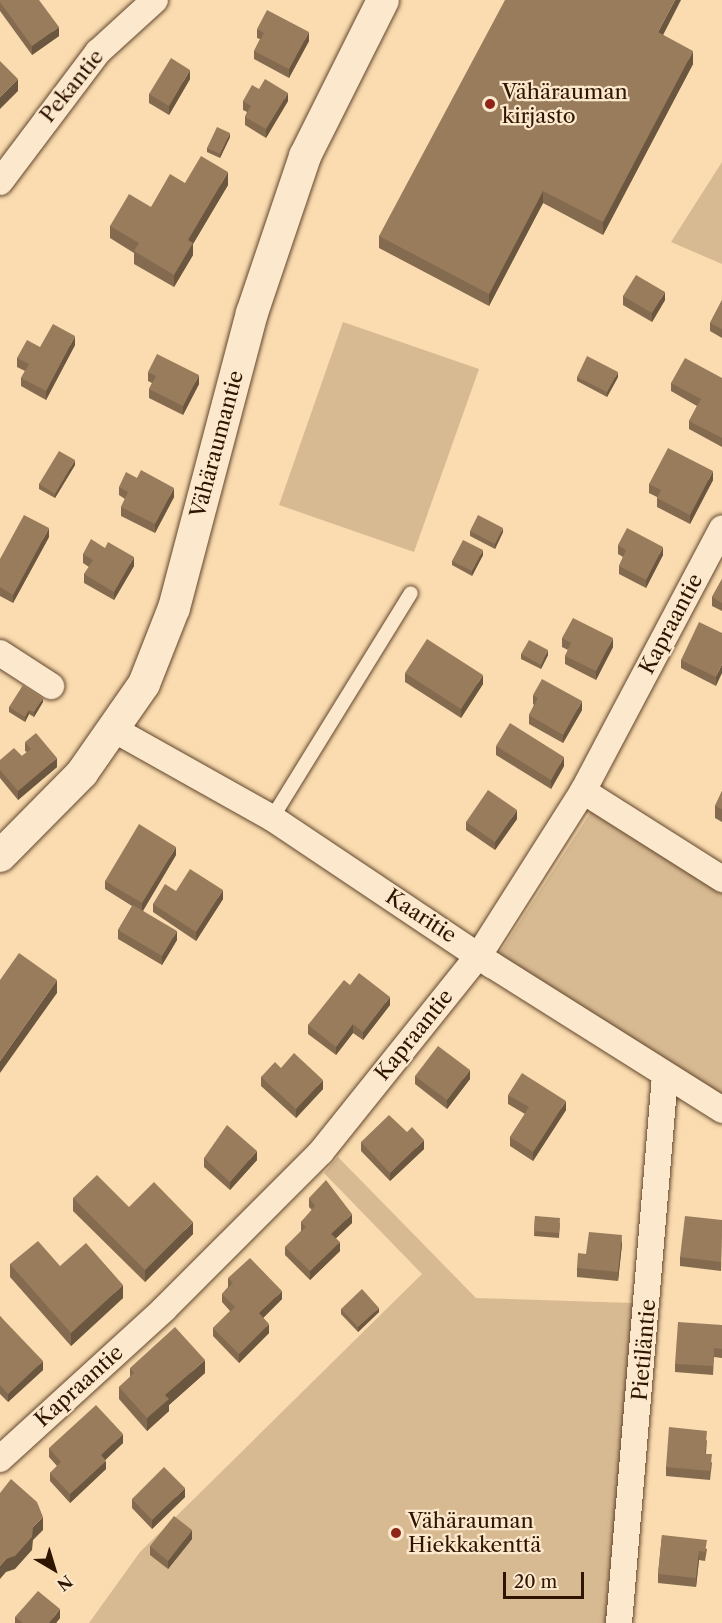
<!DOCTYPE html>
<html>
<head>
<meta charset="utf-8">
<style>
  body { margin:0 }
  #map { position:relative; width:722px; height:1623px; overflow:hidden; background:#fadcb0; font-family:"Libre Caslon Text",serif }
  div>[style] { position:absolute }
  [style*='--x'] { left:calc(var(--x)*1px); top:calc(var(--y)*1px); width:calc(var(--w)*1px); rotate:calc(var(--a)*1deg) }
  .green>* { inset:0; background:#d7ba92 }
  .roads { filter:drop-shadow(0 0 2px #62462c) drop-shadow(0 0 2px #62462c) }
  .service>* { height:14px; margin:-7px; padding:0 7px; transform-origin:7px; border-radius:7px; background:#fce8cc }
  .minor>* { height:26px; margin:-13px; padding:0 13px; transform-origin:13px; border-radius:13px; background:#fce8cc }
  .tertiary>* { height:32px; margin:-16px; padding:0 16px; transform-origin:16px; border-radius:16px; background:#fce8cc }
  .wall>* { inset:0; background:#846b4f }
  .shaded-wall>* { inset:0; background:#6b5740 }
  .building>* { inset:0; background:#997c5c }
  .dots>* { width:16px; height:16px; translate:-50% -50%; box-sizing:border-box; border:3px solid #fce8cc; border-radius:50% }
  span { translate:-50% -50%; white-space:nowrap; text-align:center; line-height:1.15; -webkit-text-stroke:4.5px #fce8cc; paint-order:stroke }
  .street-label { font-size:21px; color:#2f1400 }
  .poi-label { font-size:21px; color:#2f1400 }
  .left { translate:0 -50%; text-align:left }
  .north { position:absolute; left:24px; top:1539px; width:60px; height:60px; -webkit-text-stroke:4px #fce8cc; paint-order:stroke; rotate:142deg; font-size:16px; font-weight:700; line-height:24px; text-align:center; color:#2f1400 }
  .north::after { content:''; display:block; margin:auto; width:21px; height:27px; background:#2f1400; clip-path:polygon(50% 0,100% 100%,50% 72%,0 100%) }
  .scale { position:absolute; left:503px; top:1572px; width:81px; height:27px; box-sizing:border-box; border:3px solid #2f1400; border-top:0; padding-left:8px; font-size:18px; line-height:21px; white-space:nowrap; color:#2f1400; -webkit-text-stroke:4px #fce8cc; paint-order:stroke }
</style>
</head>
<body>
<div id="map">
  <div class="green">
    <i style="clip-path:polygon(722px 162px,722px 264px,671px 242px)"></i>
    <i style="clip-path:polygon(343px 322px,479px 369px,414px 552px,279px 505px)"></i>
    <i style="clip-path:polygon(598px 801px,722px 879px,722px 1106px,492px 965px)"></i>
    <i style="clip-path:polygon(338px 1157px,476px 1298px,633px 1303px,611px 1623px,89px 1623px,140px 1552px,422px 1274px,324px 1173px)"></i>
  </div>
  <div class="roads">
    <div class="service">
      <i style="--x:272;--y:818;--w:264;--a:-58.3"></i>
    </div>
    <div class="minor">
      <i style="--x:0;--y:182;--w:163;--a:-53"></i>
      <i style="--x:98;--y:52;--w:77;--a:-42.4"></i>
      <i style="--x:0;--y:653;--w:61;--a:32.9"></i>
      <i style="--x:115;--y:730;--w:180;--a:29.3"></i>
      <i style="--x:272;--y:818;--w:265;--a:33.8"></i>
      <i style="--x:492;--y:965;--w:272;--a:32.2"></i>
      <i style="--x:583;--y:791;--w:165;--a:32.3"></i>
      <i style="--x:0;--y:1459;--w:222;--a:-42.4"></i>
      <i style="--x:164;--y:1309;--w:222;--a:-45"></i>
      <i style="--x:321;--y:1152;--w:253;--a:-51.3"></i>
      <i style="--x:479;--y:955;--w:194;--a:-57.6"></i>
      <i style="--x:583;--y:791;--w:297;--a:-62.1"></i>
      <i style="--x:619;--y:1623;--w:549;--a:-85.19"></i>
    </div>
    <div class="tertiary">
      <i style="--x:0;--y:856;--w:117;--a:-45.3"></i>
      <i style="--x:82;--y:773;--w:108;--a:-55.1"></i>
      <i style="--x:144;--y:684;--w:82;--a:-68.5"></i>
      <i style="--x:174;--y:608;--w:305;--a:-75.2"></i>
      <i style="--x:252;--y:313;--w:166;--a:-71.3"></i>
      <i style="--x:305;--y:156;--w:174;--a:-63.4"></i>
    </div>
  </div>
  <div class="wall">
    <i style="clip-path:polygon(0 0,59px 36px,32px 55px,0 11px)"></i>
    <i style="clip-path:polygon(257px 29px,309px 41px,289px 78px,254px 59px,254px 51px,260px 39px,257px 38px)"></i>
    <i style="clip-path:polygon(663px 35px,693px 64px,603px 235px,543px 203px,489px 306px,379px 248px,379px 236px)"></i>
    <i style="clip-path:polygon(190px 79px,169px 115px,149px 103px,149px 94px)"></i>
    <i style="clip-path:polygon(259px 89px,288px 101px,266px 138px,245px 125px,245px 117px,247px 112px,243px 110px,243px 101px)"></i>
    <i style="clip-path:polygon(230px 137px,220px 158px,207px 152px,207px 148px)"></i>
    <i style="clip-path:polygon(185px 183px,228px 185px,193px 244px,193px 255px,174px 287px,134px 264px,134px 253px,110px 238px,110px 226px,151px 207px)"></i>
    <i style="clip-path:polygon(623px 296px,665px 300px,652px 322px,623px 305px)"></i>
    <i style="clip-path:polygon(722px 300px,722px 338px,710px 331px,710px 323px)"></i>
    <i style="clip-path:polygon(75px 345px,46px 400px,21px 386px,21px 378px,25px 371px,17px 367px,17px 358px,40px 347px)"></i>
    <i style="clip-path:polygon(148px 372px,199px 384px,183px 415px,149px 398px,149px 389px,152px 383px,148px 381px)"></i>
    <i style="clip-path:polygon(577px 377px,618px 377px,607px 397px,577px 381px)"></i>
    <i style="clip-path:polygon(722px 378px,722px 447px,689px 429px,689px 421px,697px 406px,671px 391px,671px 383px)"></i>
    <i style="clip-path:polygon(75px 465px,55px 498px,39px 489px,39px 484px)"></i>
    <i style="clip-path:polygon(713px 480px,690px 524px,657px 507px,657px 497px,649px 493px,649px 484px)"></i>
    <i style="clip-path:polygon(119px 487px,174px 497px,155px 533px,121px 516px,121px 507px,125px 499px,119px 495px)"></i>
    <i style="clip-path:polygon(470px 531px,503px 532px,495px 549px,470px 536px)"></i>
    <i style="clip-path:polygon(49px 537px,13px 603px,0 596px,0 559px)"></i>
    <i style="clip-path:polygon(618px 545px,663px 555px,646px 588px,619px 574px,619px 566px,623px 557px,618px 554px)"></i>
    <i style="clip-path:polygon(105px 548px,134px 566px,114px 600px,84px 583px,84px 574px,89px 567px,83px 563px,83px 554px)"></i>
    <i style="clip-path:polygon(483px 555px,472px 576px,452px 565px,452px 561px)"></i>
    <i style="clip-path:polygon(722px 579px,722px 611px,712px 606px,712px 597px)"></i>
    <i style="clip-path:polygon(722px 633px,716px 686px,681px 668px,681px 660px)"></i>
    <i style="clip-path:polygon(562px 638px,613px 647px,596px 680px,565px 664px,565px 656px,568px 650px,562px 647px)"></i>
    <i style="clip-path:polygon(521px 654px,548px 655px,541px 669px,521px 659px)"></i>
    <i style="clip-path:polygon(405px 673px,483px 684px,461px 718px,405px 682px)"></i>
    <i style="clip-path:polygon(533px 695px,582px 710px,563px 743px,529px 724px,529px 715px,534px 705px,533px 704px)"></i>
    <i style="clip-path:polygon(43px 702px,34px 717px,29px 714px,25px 722px,9px 712px,9px 707px)"></i>
    <i style="clip-path:polygon(25px 742px,57px 767px,18px 800px,0 778px,0 760px,22px 756px,27px 752px,25px 751px)"></i>
    <i style="clip-path:polygon(496px 746px,564px 766px,551px 789px,496px 755px)"></i>
    <i style="clip-path:polygon(722px 791px,722px 822px,715px 818px,715px 806px)"></i>
    <i style="clip-path:polygon(517px 819px,495px 850px,466px 830px,466px 822px)"></i>
    <i style="clip-path:polygon(176px 855px,143px 911px,177px 940px,162px 965px,118px 939px,118px 930px,132px 906px,105px 889px,105px 881px)"></i>
    <i style="clip-path:polygon(176px 891px,223px 899px,196px 941px,153px 912px,153px 904px)"></i>
    <i style="clip-path:polygon(350px 985px,390px 1005px,363px 1040px,353px 1033px,336px 1055px,308px 1034px,308px 1025px)"></i>
    <i style="clip-path:polygon(281px 1068px,323px 1089px,296px 1118px,261px 1086px,261px 1077px)"></i>
    <i style="clip-path:polygon(415px 1076px,470px 1079px,447px 1109px,415px 1084px)"></i>
    <i style="clip-path:polygon(508px 1095px,566px 1110px,533px 1161px,510px 1146px,510px 1137px,525px 1114px,508px 1104px)"></i>
    <i style="clip-path:polygon(361px 1142px,424px 1149px,390px 1181px,361px 1151px)"></i>
    <i style="clip-path:polygon(204px 1158px,257px 1160px,230px 1190px,204px 1167px)"></i>
    <i style="clip-path:polygon(73px 1198px,129px 1207px,193px 1234px,145px 1282px,73px 1211px)"></i>
    <i style="clip-path:polygon(309px 1198px,352px 1223px,336px 1238px,340px 1251px,310px 1280px,285px 1255px,285px 1247px,301px 1231px,301px 1222px,312px 1210px,309px 1207px)"></i>
    <i style="clip-path:polygon(535px 1216px,560px 1223px,559px 1238px,534px 1236px)"></i>
    <i style="clip-path:polygon(722px 1220px,721px 1271px,680px 1266px,680px 1257px)"></i>
    <i style="clip-path:polygon(622px 1244px,618px 1281px,577px 1277px,577px 1268px,586px 1254px)"></i>
    <i style="clip-path:polygon(10px 1264px,60px 1266px,123px 1298px,71px 1346px,10px 1277px)"></i>
    <i style="clip-path:polygon(228px 1278px,282px 1299px,263px 1318px,269px 1333px,239px 1363px,213px 1336px,213px 1328px,230px 1311px,222px 1302px,222px 1294px,228px 1287px)"></i>
    <i style="clip-path:polygon(341px 1309px,379px 1312px,358px 1332px,341px 1314px)"></i>
    <i style="clip-path:polygon(0 1316px,43px 1370px,8px 1402px,0 1394px)"></i>
    <i style="clip-path:polygon(722px 1325px,722px 1358px,714px 1357px,713px 1375px,675px 1372px,675px 1364px)"></i>
    <i style="clip-path:polygon(130px 1368px,205px 1373px,169px 1405px,169px 1411px,147px 1431px,119px 1399px,119px 1387px,130px 1377px)"></i>
    <i style="clip-path:polygon(707px 1440px,706px 1454px,712px 1463px,710px 1480px,666px 1476px,666px 1467px)"></i>
    <i style="clip-path:polygon(123px 1443px,105px 1460px,106px 1469px,70px 1503px,50px 1481px,50px 1473px,57px 1466px,49px 1457px,49px 1448px)"></i>
    <i style="clip-path:polygon(185px 1497px,152px 1529px,132px 1508px,132px 1499px)"></i>
    <i style="clip-path:polygon(662px 1535px,707px 1549px,705px 1561px,699px 1560px,696px 1587px,658px 1583px,658px 1574px)"></i>
    <i style="clip-path:polygon(192px 1539px,168px 1569px,150px 1555px,150px 1546px)"></i>
    <i style="clip-path:polygon(15px 1617px,60px 1618px,56px 1623px,15px 1623px)"></i>
  </div>
  <div class="shaded-wall">
    <i style="clip-path:polygon(675px 0,681px 0,658px 45px,658px 32px)"></i>
    <i style="clip-path:polygon(59px 27px,59px 36px,32px 55px,32px 46px)"></i>
    <i style="clip-path:polygon(309px 32px,309px 41px,289px 78px,289px 69px)"></i>
    <i style="clip-path:polygon(693px 51px,693px 64px,603px 235px,603px 222px)"></i>
    <i style="clip-path:polygon(190px 70px,190px 79px,169px 115px,169px 106px)"></i>
    <i style="clip-path:polygon(18px 79px,18px 91px,0 109px,0 97px)"></i>
    <i style="clip-path:polygon(288px 93px,288px 101px,266px 138px,266px 129px)"></i>
    <i style="clip-path:polygon(230px 133px,230px 137px,220px 158px,220px 154px)"></i>
    <i style="clip-path:polygon(228px 172px,228px 185px,193px 244px,193px 255px,174px 287px,174px 275px,188px 240px)"></i>
    <i style="clip-path:polygon(543px 191px,543px 203px,489px 306px,489px 294px)"></i>
    <i style="clip-path:polygon(665px 292px,665px 300px,652px 322px,652px 313px)"></i>
    <i style="clip-path:polygon(75px 336px,75px 345px,46px 400px,46px 391px)"></i>
    <i style="clip-path:polygon(618px 372px,618px 377px,607px 397px,607px 392px)"></i>
    <i style="clip-path:polygon(199px 375px,199px 384px,183px 415px,183px 406px)"></i>
    <i style="clip-path:polygon(75px 460px,75px 465px,55px 498px,55px 494px)"></i>
    <i style="clip-path:polygon(713px 471px,713px 480px,690px 524px,690px 515px)"></i>
    <i style="clip-path:polygon(174px 488px,174px 497px,155px 533px,155px 524px)"></i>
    <i style="clip-path:polygon(49px 528px,49px 537px,13px 603px,13px 595px)"></i>
    <i style="clip-path:polygon(503px 528px,503px 532px,495px 549px,495px 544px)"></i>
    <i style="clip-path:polygon(663px 547px,663px 555px,646px 588px,646px 580px)"></i>
    <i style="clip-path:polygon(483px 550px,483px 555px,472px 576px,472px 571px)"></i>
    <i style="clip-path:polygon(134px 557px,134px 566px,114px 600px,114px 592px)"></i>
    <i style="clip-path:polygon(613px 638px,613px 647px,596px 680px,596px 671px)"></i>
    <i style="clip-path:polygon(548px 650px,548px 655px,541px 669px,541px 665px)"></i>
    <i style="clip-path:polygon(722px 664px,722px 673px,716px 686px,716px 677px)"></i>
    <i style="clip-path:polygon(483px 675px,483px 684px,461px 718px,461px 709px)"></i>
    <i style="clip-path:polygon(43px 698px,43px 702px,34px 717px,34px 712px)"></i>
    <i style="clip-path:polygon(582px 701px,582px 710px,563px 743px,563px 735px)"></i>
    <i style="clip-path:polygon(29px 710px,29px 714px,25px 722px,25px 717px)"></i>
    <i style="clip-path:polygon(564px 757px,564px 766px,551px 789px,551px 780px)"></i>
    <i style="clip-path:polygon(57px 758px,57px 767px,18px 800px,18px 791px)"></i>
    <i style="clip-path:polygon(517px 810px,517px 819px,495px 850px,495px 842px)"></i>
    <i style="clip-path:polygon(176px 847px,176px 855px,142px 912px,142px 903px)"></i>
    <i style="clip-path:polygon(223px 890px,223px 899px,196px 941px,196px 932px)"></i>
    <i style="clip-path:polygon(177px 931px,177px 940px,162px 965px,162px 956px)"></i>
    <i style="clip-path:polygon(57px 980px,57px 993px,0 1073px,0 1061px)"></i>
    <i style="clip-path:polygon(390px 997px,390px 1005px,363px 1040px,363px 1032px)"></i>
    <i style="clip-path:polygon(353px 1024px,353px 1033px,336px 1055px,336px 1047px)"></i>
    <i style="clip-path:polygon(470px 1070px,470px 1079px,447px 1109px,447px 1100px)"></i>
    <i style="clip-path:polygon(323px 1080px,323px 1089px,296px 1118px,296px 1109px)"></i>
    <i style="clip-path:polygon(566px 1101px,566px 1110px,533px 1161px,533px 1152px)"></i>
    <i style="clip-path:polygon(424px 1140px,424px 1149px,390px 1181px,390px 1173px)"></i>
    <i style="clip-path:polygon(257px 1151px,257px 1160px,230px 1190px,230px 1182px)"></i>
    <i style="clip-path:polygon(352px 1214px,352px 1223px,331px 1243px,331px 1234px)"></i>
    <i style="clip-path:polygon(193px 1222px,193px 1234px,145px 1282px,145px 1270px)"></i>
    <i style="clip-path:polygon(622px 1235px,622px 1244px,618px 1281px,618px 1272px)"></i>
    <i style="clip-path:polygon(340px 1242px,340px 1251px,310px 1280px,310px 1271px)"></i>
    <i style="clip-path:polygon(123px 1285px,123px 1298px,71px 1346px,71px 1333px)"></i>
    <i style="clip-path:polygon(282px 1291px,282px 1299px,259px 1322px,259px 1313px)"></i>
    <i style="clip-path:polygon(379px 1308px,379px 1312px,358px 1332px,358px 1327px)"></i>
    <i style="clip-path:polygon(269px 1324px,269px 1333px,239px 1363px,239px 1354px)"></i>
    <i style="clip-path:polygon(205px 1360px,205px 1373px,169px 1405px,169px 1411px,147px 1431px,147px 1418px,165px 1395px)"></i>
    <i style="clip-path:polygon(43px 1361px,43px 1370px,8px 1402px,8px 1394px)"></i>
    <i style="clip-path:polygon(123px 1434px,123px 1443px,101px 1464px,101px 1455px)"></i>
    <i style="clip-path:polygon(106px 1461px,106px 1469px,70px 1503px,70px 1494px)"></i>
    <i style="clip-path:polygon(185px 1488px,185px 1497px,152px 1529px,152px 1520px)"></i>
    <i style="clip-path:polygon(43px 1517px,43px 1530px,33px 1540px,32px 1550px,15px 1569px,6px 1572px,0 1579px,0 1566px,33px 1527px)"></i>
    <i style="clip-path:polygon(192px 1530px,192px 1539px,168px 1569px,168px 1561px)"></i>
    <i style="clip-path:polygon(699px 1551px,699px 1560px,696px 1587px,696px 1578px)"></i>
    <i style="clip-path:polygon(60px 1609px,60px 1618px,56px 1623px,49px 1623px)"></i>
  </div>
  <div class="building">
    <i style="clip-path:polygon(0 0,39px 0,59px 27px,32px 46px,0 2px)"></i>
    <i style="clip-path:polygon(505px 0,675px 0,658px 32px,693px 51px,603px 222px,543px 191px,489px 294px,379px 236px)"></i>
    <i style="clip-path:polygon(267px 10px,309px 32px,289px 69px,254px 51px,264px 33px,257px 29px)"></i>
    <i style="clip-path:polygon(171px 58px,190px 70px,169px 106px,149px 94px)"></i>
    <i style="clip-path:polygon(0 61px,18px 79px,0 97px)"></i>
    <i style="clip-path:polygon(265px 79px,288px 93px,266px 129px,245px 117px,251px 106px,243px 101px,252px 85px,259px 89px)"></i>
    <i style="clip-path:polygon(217px 127px,230px 133px,220px 154px,207px 148px)"></i>
    <i style="clip-path:polygon(201px 156px,228px 172px,188px 240px,193px 243px,174px 275px,134px 251px,139px 243px,110px 226px,129px 194px,151px 207px,170px 174px,185px 183px)"></i>
    <i style="clip-path:polygon(636px 275px,665px 292px,652px 313px,623px 296px)"></i>
    <i style="clip-path:polygon(722px 300px,722px 329px,710px 323px)"></i>
    <i style="clip-path:polygon(53px 324px,75px 336px,46px 391px,21px 378px,29px 364px,17px 358px,27px 340px,40px 347px)"></i>
    <i style="clip-path:polygon(157px 354px,199px 375px,183px 406px,149px 389px,156px 376px,148px 372px)"></i>
    <i style="clip-path:polygon(587px 356px,618px 372px,607px 392px,577px 377px)"></i>
    <i style="clip-path:polygon(685px 358px,722px 378px,722px 438px,689px 421px,701px 399px,671px 383px)"></i>
    <i style="clip-path:polygon(668px 448px,713px 471px,690px 515px,657px 498px,661px 490px,649px 484px)"></i>
    <i style="clip-path:polygon(59px 451px,75px 460px,55px 494px,39px 484px)"></i>
    <i style="clip-path:polygon(141px 470px,174px 488px,155px 524px,121px 507px,128px 492px,119px 487px,126px 472px,137px 478px)"></i>
    <i style="clip-path:polygon(24px 515px,49px 528px,13px 595px,0 587px,0 559px)"></i>
    <i style="clip-path:polygon(478px 515px,503px 528px,495px 544px,470px 531px)"></i>
    <i style="clip-path:polygon(627px 528px,663px 547px,646px 580px,619px 566px,626px 550px,618px 545px)"></i>
    <i style="clip-path:polygon(91px 539px,105px 548px,108px 542px,134px 557px,114px 592px,84px 574px,93px 560px,83px 554px)"></i>
    <i style="clip-path:polygon(463px 540px,483px 550px,472px 571px,452px 561px)"></i>
    <i style="clip-path:polygon(722px 579px,722px 603px,712px 597px)"></i>
    <i style="clip-path:polygon(573px 618px,613px 638px,596px 671px,565px 656px,571px 643px,562px 638px)"></i>
    <i style="clip-path:polygon(699px 622px,722px 633px,722px 664px,716px 677px,681px 660px)"></i>
    <i style="clip-path:polygon(427px 639px,483px 675px,461px 709px,405px 673px)"></i>
    <i style="clip-path:polygon(529px 640px,548px 650px,541px 665px,521px 654px)"></i>
    <i style="clip-path:polygon(542px 679px,582px 701px,563px 735px,529px 715px,538px 698px,533px 695px)"></i>
    <i style="clip-path:polygon(23px 685px,43px 698px,34px 712px,29px 710px,25px 717px,9px 707px)"></i>
    <i style="clip-path:polygon(510px 723px,564px 757px,551px 780px,496px 746px)"></i>
    <i style="clip-path:polygon(36px 733px,57px 758px,18px 791px,0 770px,0 760px,14px 748px,22px 756px,31px 749px,25px 742px)"></i>
    <i style="clip-path:polygon(488px 790px,517px 810px,495px 842px,466px 822px)"></i>
    <i style="clip-path:polygon(722px 791px,722px 809px,715px 806px)"></i>
    <i style="clip-path:polygon(139px 824px,176px 847px,142px 903px,105px 881px)"></i>
    <i style="clip-path:polygon(190px 869px,223px 890px,196px 932px,153px 904px,165px 884px,176px 891px)"></i>
    <i style="clip-path:polygon(133px 905px,177px 931px,162px 956px,118px 930px)"></i>
    <i style="clip-path:polygon(19px 953px,57px 980px,0 1061px,0 980px)"></i>
    <i style="clip-path:polygon(359px 973px,390px 997px,363px 1032px,353px 1024px,336px 1047px,308px 1025px,344px 980px,350px 985px)"></i>
    <i style="clip-path:polygon(438px 1046px,470px 1070px,447px 1100px,415px 1076px)"></i>
    <i style="clip-path:polygon(294px 1053px,323px 1080px,296px 1109px,261px 1077px,275px 1062px,281px 1068px)"></i>
    <i style="clip-path:polygon(522px 1073px,566px 1101px,533px 1152px,510px 1137px,529px 1107px,508px 1095px)"></i>
    <i style="clip-path:polygon(389px 1115px,407px 1132px,412px 1127px,424px 1140px,390px 1173px,361px 1142px)"></i>
    <i style="clip-path:polygon(227px 1125px,257px 1151px,230px 1182px,204px 1158px)"></i>
    <i style="clip-path:polygon(97px 1175px,129px 1207px,154px 1182px,193px 1222px,145px 1270px,73px 1198px)"></i>
    <i style="clip-path:polygon(326px 1180px,352px 1214px,331px 1234px,340px 1242px,310px 1271px,285px 1247px,306px 1227px,301px 1222px,315px 1206px,309px 1198px)"></i>
    <i style="clip-path:polygon(535px 1216px,560px 1218px,559px 1233px,534px 1231px)"></i>
    <i style="clip-path:polygon(685px 1216px,722px 1220px,721px 1262px,680px 1257px)"></i>
    <i style="clip-path:polygon(589px 1232px,622px 1235px,618px 1272px,577px 1268px,578px 1253px,586px 1254px)"></i>
    <i style="clip-path:polygon(38px 1241px,60px 1266px,86px 1243px,123px 1285px,71px 1333px,10px 1264px)"></i>
    <i style="clip-path:polygon(250px 1258px,282px 1291px,259px 1313px,269px 1324px,239px 1354px,213px 1328px,235px 1307px,222px 1294px,233px 1283px,228px 1278px)"></i>
    <i style="clip-path:polygon(362px 1289px,379px 1308px,358px 1327px,341px 1309px)"></i>
    <i style="clip-path:polygon(0 1316px,43px 1361px,8px 1394px,0 1385px)"></i>
    <i style="clip-path:polygon(678px 1322px,722px 1325px,722px 1349px,714px 1348px,713px 1366px,675px 1364px)"></i>
    <i style="clip-path:polygon(175px 1327px,205px 1360px,165px 1395px,169px 1399px,147px 1418px,119px 1387px,134px 1373px,130px 1368px)"></i>
    <i style="clip-path:polygon(96px 1405px,123px 1434px,101px 1455px,106px 1461px,70px 1494px,50px 1473px,61px 1462px,49px 1448px)"></i>
    <i style="clip-path:polygon(669px 1427px,707px 1431px,705px 1454px,712px 1454px,710px 1471px,666px 1467px)"></i>
    <i style="clip-path:polygon(164px 1467px,185px 1488px,152px 1520px,132px 1499px)"></i>
    <i style="clip-path:polygon(11px 1479px,37px 1502px,43px 1517px,33px 1527px,32px 1537px,15px 1556px,6px 1559px,0 1566px,0 1493px)"></i>
    <i style="clip-path:polygon(174px 1516px,192px 1530px,168px 1561px,150px 1546px)"></i>
    <i style="clip-path:polygon(662px 1535px,707px 1540px,705px 1552px,699px 1551px,696px 1578px,658px 1574px)"></i>
    <i style="clip-path:polygon(38px 1591px,60px 1609px,49px 1623px,23px 1623px,15px 1617px)"></i>
  </div>
  <div class="dots">
    <i style="left:490px;top:104px;background:#8f2418"></i>
    <i style="left:396px;top:1533px;background:#8f2418"></i>
  </div>
  <div class="street-label">
    <span style="left:72px;top:86px;rotate:-51deg">Pekantie</span>
    <span style="left:217px;top:444px;rotate:-75deg">Vähäraumantie</span>
    <span style="left:671px;top:624px;rotate:-62deg">Kapraantie</span>
    <span style="left:421px;top:916px;rotate:33deg">Kaaritie</span>
    <span style="left:414px;top:1035px;rotate:-51deg">Kapraantie</span>
    <span style="left:644px;top:1350px;rotate:-85deg">Pietiläntie</span>
    <span style="left:79px;top:1386px;rotate:-42deg">Kapraantie</span>
  </div>
  <div class="poi-label">
    <span class="left" style="left:502px;top:104px">Vähärauman<br>kirjasto</span>
    <span class="left" style="left:408px;top:1533px">Vähärauman<br>Hiekkakenttä</span>
  </div>
  <div class="north">N</div>
  <div class="scale">20 m</div>
</div>
</body>
</html>
